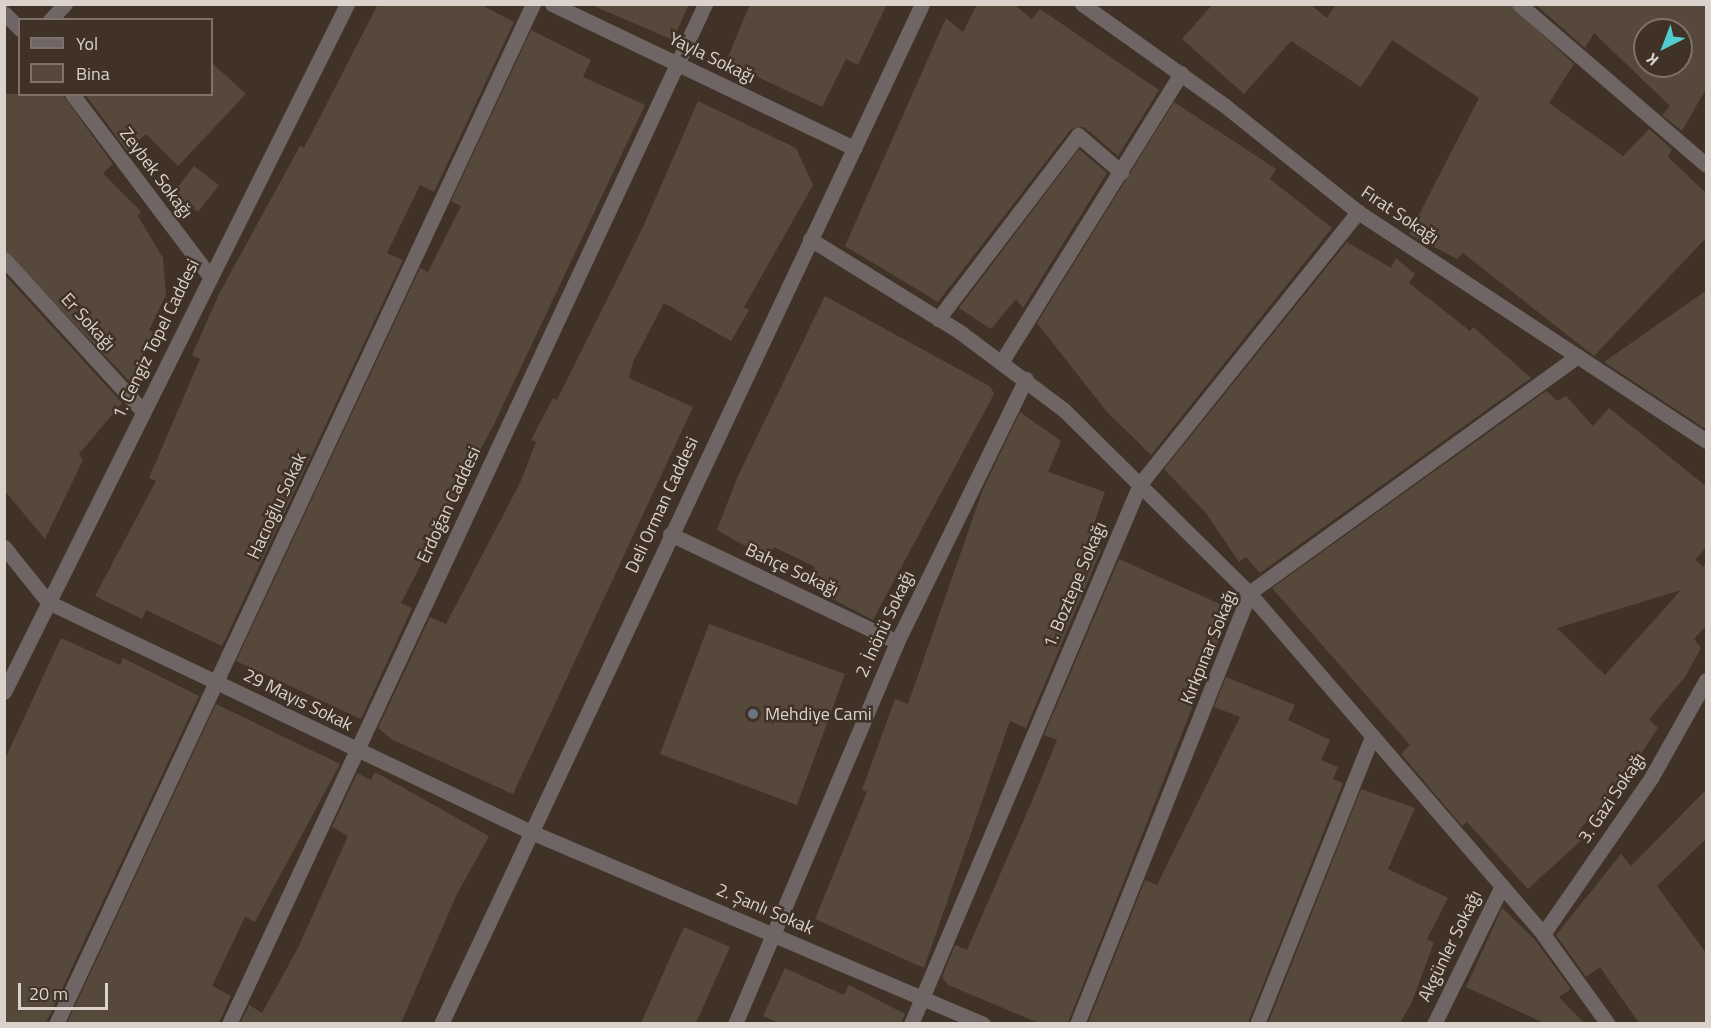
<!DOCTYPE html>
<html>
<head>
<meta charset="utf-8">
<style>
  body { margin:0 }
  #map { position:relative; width:1711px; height:1028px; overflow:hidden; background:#403227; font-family:"Titillium Web",sans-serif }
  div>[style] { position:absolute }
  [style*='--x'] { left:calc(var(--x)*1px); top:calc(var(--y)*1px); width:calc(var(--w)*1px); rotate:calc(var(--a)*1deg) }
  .building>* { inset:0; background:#57483c }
  .minor>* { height:15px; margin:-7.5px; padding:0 7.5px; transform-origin:7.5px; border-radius:7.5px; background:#6f6564 }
  .dots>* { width:16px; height:16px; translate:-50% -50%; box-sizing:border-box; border:3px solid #403227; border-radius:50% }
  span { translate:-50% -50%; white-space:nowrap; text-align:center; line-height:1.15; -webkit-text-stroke:5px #403227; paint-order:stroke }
  .street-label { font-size:18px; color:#dbd2cb }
  .poi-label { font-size:18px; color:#dbd2cb }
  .left { translate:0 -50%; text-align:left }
  .frame { position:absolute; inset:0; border:6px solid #dbd2cb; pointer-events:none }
  .legend { position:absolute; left:18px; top:18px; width:195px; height:78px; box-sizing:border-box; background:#403227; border:2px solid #7e7269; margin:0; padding:8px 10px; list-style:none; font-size:18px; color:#dbd2cb }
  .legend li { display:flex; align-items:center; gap:12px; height:30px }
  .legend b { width:30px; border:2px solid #7e7269 }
  .north { position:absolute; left:1633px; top:18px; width:60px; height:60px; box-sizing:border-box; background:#403227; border:2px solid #7e7269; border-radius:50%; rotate:222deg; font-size:16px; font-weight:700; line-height:24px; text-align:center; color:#dbd2cb }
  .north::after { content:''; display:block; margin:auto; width:21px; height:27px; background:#52cdcf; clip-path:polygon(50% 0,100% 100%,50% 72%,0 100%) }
  .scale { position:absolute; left:18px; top:983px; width:90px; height:27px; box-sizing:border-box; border:3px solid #dbd2cb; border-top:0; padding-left:8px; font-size:18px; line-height:21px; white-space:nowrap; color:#dbd2cb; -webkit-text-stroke:4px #403227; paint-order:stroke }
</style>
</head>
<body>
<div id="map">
  <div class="building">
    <i style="clip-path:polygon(378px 4px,480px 4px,514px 22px,434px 192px,420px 185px,387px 253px,403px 260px,222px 646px,146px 610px,142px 619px,95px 596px,156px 481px,149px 478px,200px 359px,192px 355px,219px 294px,300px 146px,304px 148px)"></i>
    <i style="clip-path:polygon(589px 4px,689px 4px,673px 40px)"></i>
    <i style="clip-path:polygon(750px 4px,887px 4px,858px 65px,846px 59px,822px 107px,726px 62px)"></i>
    <i style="clip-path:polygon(977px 4px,1013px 4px,1032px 19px,1040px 9px,1159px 90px,1118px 156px,1084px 127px,1071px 129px,938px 302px,845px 246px,946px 18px,963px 32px)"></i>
    <i style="clip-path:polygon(1213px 4px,1310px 4px,1327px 18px,1336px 4px,1510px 4px,1574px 64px,1549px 103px,1623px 156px,1649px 129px,1672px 149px,1668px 157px,1707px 194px,1707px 237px,1594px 356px,1463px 253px,1457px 259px,1409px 234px,1479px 98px,1392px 40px,1361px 87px,1291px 41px,1244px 94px,1182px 39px)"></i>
    <i style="clip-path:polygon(evenodd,1535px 4px,1707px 4px,1707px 87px,1682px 131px,1662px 115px,1670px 106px,1594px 33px,1585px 48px,1535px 4px,1645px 30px,1681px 30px,1681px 66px,1645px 66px,1645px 30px)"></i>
    <i style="clip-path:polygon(531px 30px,591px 60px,583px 77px,645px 105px,495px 422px,401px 603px,412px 608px,361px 719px,236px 661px,420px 268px,428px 272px,461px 206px,451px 201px)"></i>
    <i style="clip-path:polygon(212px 63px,246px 94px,178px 166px,146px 134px,127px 151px,85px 94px,212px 94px)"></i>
    <i style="clip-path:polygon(4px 94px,62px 94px,113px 164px,103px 173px,141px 212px,138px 216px,163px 258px,166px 295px,149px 330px,156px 333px,130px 382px,4px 250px)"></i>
    <i style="clip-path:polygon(698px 101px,796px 148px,813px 185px,744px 307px,749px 310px,731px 341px,664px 303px,633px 362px,629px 378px,693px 407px,513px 794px,391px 739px,378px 728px,430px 617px,446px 624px,520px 483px,536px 442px,531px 440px,553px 398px,557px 400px,643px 227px)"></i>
    <i style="clip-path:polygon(1174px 102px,1276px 169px,1270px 179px,1332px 228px,1151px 455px,1107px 412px,1037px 323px)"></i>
    <i style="clip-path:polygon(1079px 149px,1107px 173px,1023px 308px,1016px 299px,991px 329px,959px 308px)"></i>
    <i style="clip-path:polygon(194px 166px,219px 185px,198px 212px,173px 193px)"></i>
    <i style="clip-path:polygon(1347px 242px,1391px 268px,1396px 258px,1415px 274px,1409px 283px,1470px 331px,1473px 327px,1531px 378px,1260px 573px,1246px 557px,1239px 562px,1206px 513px,1164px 469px)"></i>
    <i style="clip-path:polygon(4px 274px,122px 403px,79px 454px,83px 460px,45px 539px,4px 490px)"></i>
    <i style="clip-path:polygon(1707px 290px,1707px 430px,1604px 362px)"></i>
    <i style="clip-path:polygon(825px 296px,991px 387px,994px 394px,873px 620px,806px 585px,815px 567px,774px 547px,768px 559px,717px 530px,737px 478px)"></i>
    <i style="clip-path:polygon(evenodd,1546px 391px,1558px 401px,1566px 396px,1593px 426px,1609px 408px,1707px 487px,1707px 547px,1695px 559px,1703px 567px,1707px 562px,1707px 625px,1694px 639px,1701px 648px,1685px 677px,1649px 719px,1658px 728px,1622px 783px,1580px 829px,1586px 836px,1528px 889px,1467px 822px,1462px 826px,1401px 754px,1410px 745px,1272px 588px,1546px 391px,1681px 590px,1605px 675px,1557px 628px,1681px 590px)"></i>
    <i style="clip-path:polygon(1020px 412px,1061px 441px,1048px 472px,1105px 492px,1087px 543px,1101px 550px,1026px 728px,1010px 721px,924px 968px,815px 919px,867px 792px,862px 790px,895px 699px,908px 704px,983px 489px)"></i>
    <i style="clip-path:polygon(1119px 559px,1231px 609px,1068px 1023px,1039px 1023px,948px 985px,942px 977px,955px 945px,967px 950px,1032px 801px,1057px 740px,1044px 735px)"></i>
    <i style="clip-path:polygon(709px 624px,845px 674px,797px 805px,660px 754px)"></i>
    <i style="clip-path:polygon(61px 638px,120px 665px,123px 658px,199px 696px,46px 1023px,4px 1023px,4px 761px)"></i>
    <i style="clip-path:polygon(1226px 677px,1295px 705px,1288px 720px,1330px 740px,1321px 760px,1338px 767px,1333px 779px,1343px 783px,1248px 1023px,1088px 1023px,1145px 880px,1157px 885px,1240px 717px,1214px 707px)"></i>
    <i style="clip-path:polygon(216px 704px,340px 764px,255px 922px,245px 917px,212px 986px,231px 996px,219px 1023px,67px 1023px)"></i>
    <i style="clip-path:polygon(375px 772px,489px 836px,456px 896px,401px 1023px,240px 1023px,249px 1005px,262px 1013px,298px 948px,348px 836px,332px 827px,357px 773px,371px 780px)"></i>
    <i style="clip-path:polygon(1361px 789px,1415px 808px,1388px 869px,1448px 898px,1427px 939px,1434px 942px,1412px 1002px,1400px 1023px,1268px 1023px)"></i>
    <i style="clip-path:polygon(1707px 789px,1707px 838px,1657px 886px,1707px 954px,1707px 1023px,1639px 1023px,1600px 967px,1586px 977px,1556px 935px,1621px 854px,1631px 866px)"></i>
    <i style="clip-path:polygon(1502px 908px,1535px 940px,1571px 989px,1559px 997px,1584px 1023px,1544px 1023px,1466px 987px)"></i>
    <i style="clip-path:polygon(684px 927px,730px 947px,696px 1023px,641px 1023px)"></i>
    <i style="clip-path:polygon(785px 968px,844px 995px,849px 985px,905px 1014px,901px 1023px,778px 1023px,763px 1016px)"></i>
  </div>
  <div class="minor">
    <i style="--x:552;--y:4;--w:335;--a:25.5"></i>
    <i style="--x:1082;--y:4;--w:174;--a:35.4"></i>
    <i style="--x:1224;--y:105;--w:171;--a:38.6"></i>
    <i style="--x:1358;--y:212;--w:417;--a:33.3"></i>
    <i style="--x:1519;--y:4;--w:247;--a:40.7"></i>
    <i style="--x:4;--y:13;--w:23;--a:45"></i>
    <i style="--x:50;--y:20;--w:22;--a:-47"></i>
    <i style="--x:72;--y:94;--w:227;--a:52.9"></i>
    <i style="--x:810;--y:239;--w:176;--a:31.8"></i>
    <i style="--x:960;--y:332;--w:130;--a:36.9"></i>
    <i style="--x:1064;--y:410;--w:260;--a:44.7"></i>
    <i style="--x:1249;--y:593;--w:450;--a:49.2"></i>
    <i style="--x:1543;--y:934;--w:111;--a:54.2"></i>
    <i style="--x:4;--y:259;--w:206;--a:47.6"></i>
    <i style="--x:938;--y:319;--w:231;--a:-52.7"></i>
    <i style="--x:1078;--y:135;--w:57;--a:40.7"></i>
    <i style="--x:1002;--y:361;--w:339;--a:-58.1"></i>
    <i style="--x:670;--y:534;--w:251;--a:25.4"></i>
    <i style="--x:4;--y:547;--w:70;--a:51.3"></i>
    <i style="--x:48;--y:602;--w:535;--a:25.46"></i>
    <i style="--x:531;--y:832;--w:491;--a:23"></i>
    <i style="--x:4;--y:692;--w:769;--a:-63.5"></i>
    <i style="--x:1543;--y:934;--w:190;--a:-55.3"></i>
    <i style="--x:1651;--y:778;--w:112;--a:-60.7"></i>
    <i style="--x:56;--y:1024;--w:1126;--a:-64.94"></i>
    <i style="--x:229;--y:1024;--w:1126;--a:-64.98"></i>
    <i style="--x:441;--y:1024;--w:1128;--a:-64.75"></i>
    <i style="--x:735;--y:1024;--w:415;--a:-67"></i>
    <i style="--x:897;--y:642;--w:293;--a:-63.9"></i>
    <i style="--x:911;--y:1024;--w:587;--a:-67.02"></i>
    <i style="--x:1140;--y:484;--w:349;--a:-51.3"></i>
    <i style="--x:1077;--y:1024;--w:464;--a:-68.2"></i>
    <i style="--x:1249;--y:593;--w:405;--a:-35.8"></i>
    <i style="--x:1257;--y:1024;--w:310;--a:-68.2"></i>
    <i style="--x:1434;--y:1024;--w:154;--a:-63.8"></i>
  </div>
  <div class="dots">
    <i style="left:753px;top:714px;background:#6b7280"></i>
  </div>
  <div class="street-label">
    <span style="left:712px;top:58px;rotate:26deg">Yayla Sokağı</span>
    <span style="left:156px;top:173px;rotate:53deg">Zeybek Sokağı</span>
    <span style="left:1400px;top:215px;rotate:34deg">Fırat Sokağı</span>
    <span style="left:88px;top:322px;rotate:48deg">Er Sokağı</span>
    <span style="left:156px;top:339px;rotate:-64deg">1. Cengiz Topel Caddesi</span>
    <span style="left:449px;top:505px;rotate:-65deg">Erdoğan Caddesi</span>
    <span style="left:662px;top:505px;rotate:-65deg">Deli Orman Caddesi</span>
    <span style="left:277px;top:506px;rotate:-65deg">Hacıoğlu Sokak</span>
    <span style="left:792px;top:570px;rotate:25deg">Bahçe Sokağı</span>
    <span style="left:1075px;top:585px;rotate:-67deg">1. Boztepe Sokağı</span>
    <span style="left:885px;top:624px;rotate:-65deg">2. İnönü Sokağı</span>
    <span style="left:1209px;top:647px;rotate:-68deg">Kırkpınar Sokağı</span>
    <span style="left:298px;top:700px;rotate:26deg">29 Mayıs Sokak</span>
    <span style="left:1612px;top:798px;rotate:-56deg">3. Gazi Sokağı</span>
    <span style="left:765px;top:909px;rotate:23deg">2. Şanlı Sokak</span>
    <span style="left:1450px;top:946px;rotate:-64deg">Akgünler Sokağı</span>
  </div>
  <div class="poi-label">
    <span class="left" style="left:765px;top:714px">Mehdiye Cami</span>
  </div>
  <div class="frame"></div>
  <ul class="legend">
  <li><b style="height:8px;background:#6f6564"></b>Yol</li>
  <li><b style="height:16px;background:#57483c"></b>Bina</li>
  </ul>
  <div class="north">K</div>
  <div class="scale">20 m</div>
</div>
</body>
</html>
